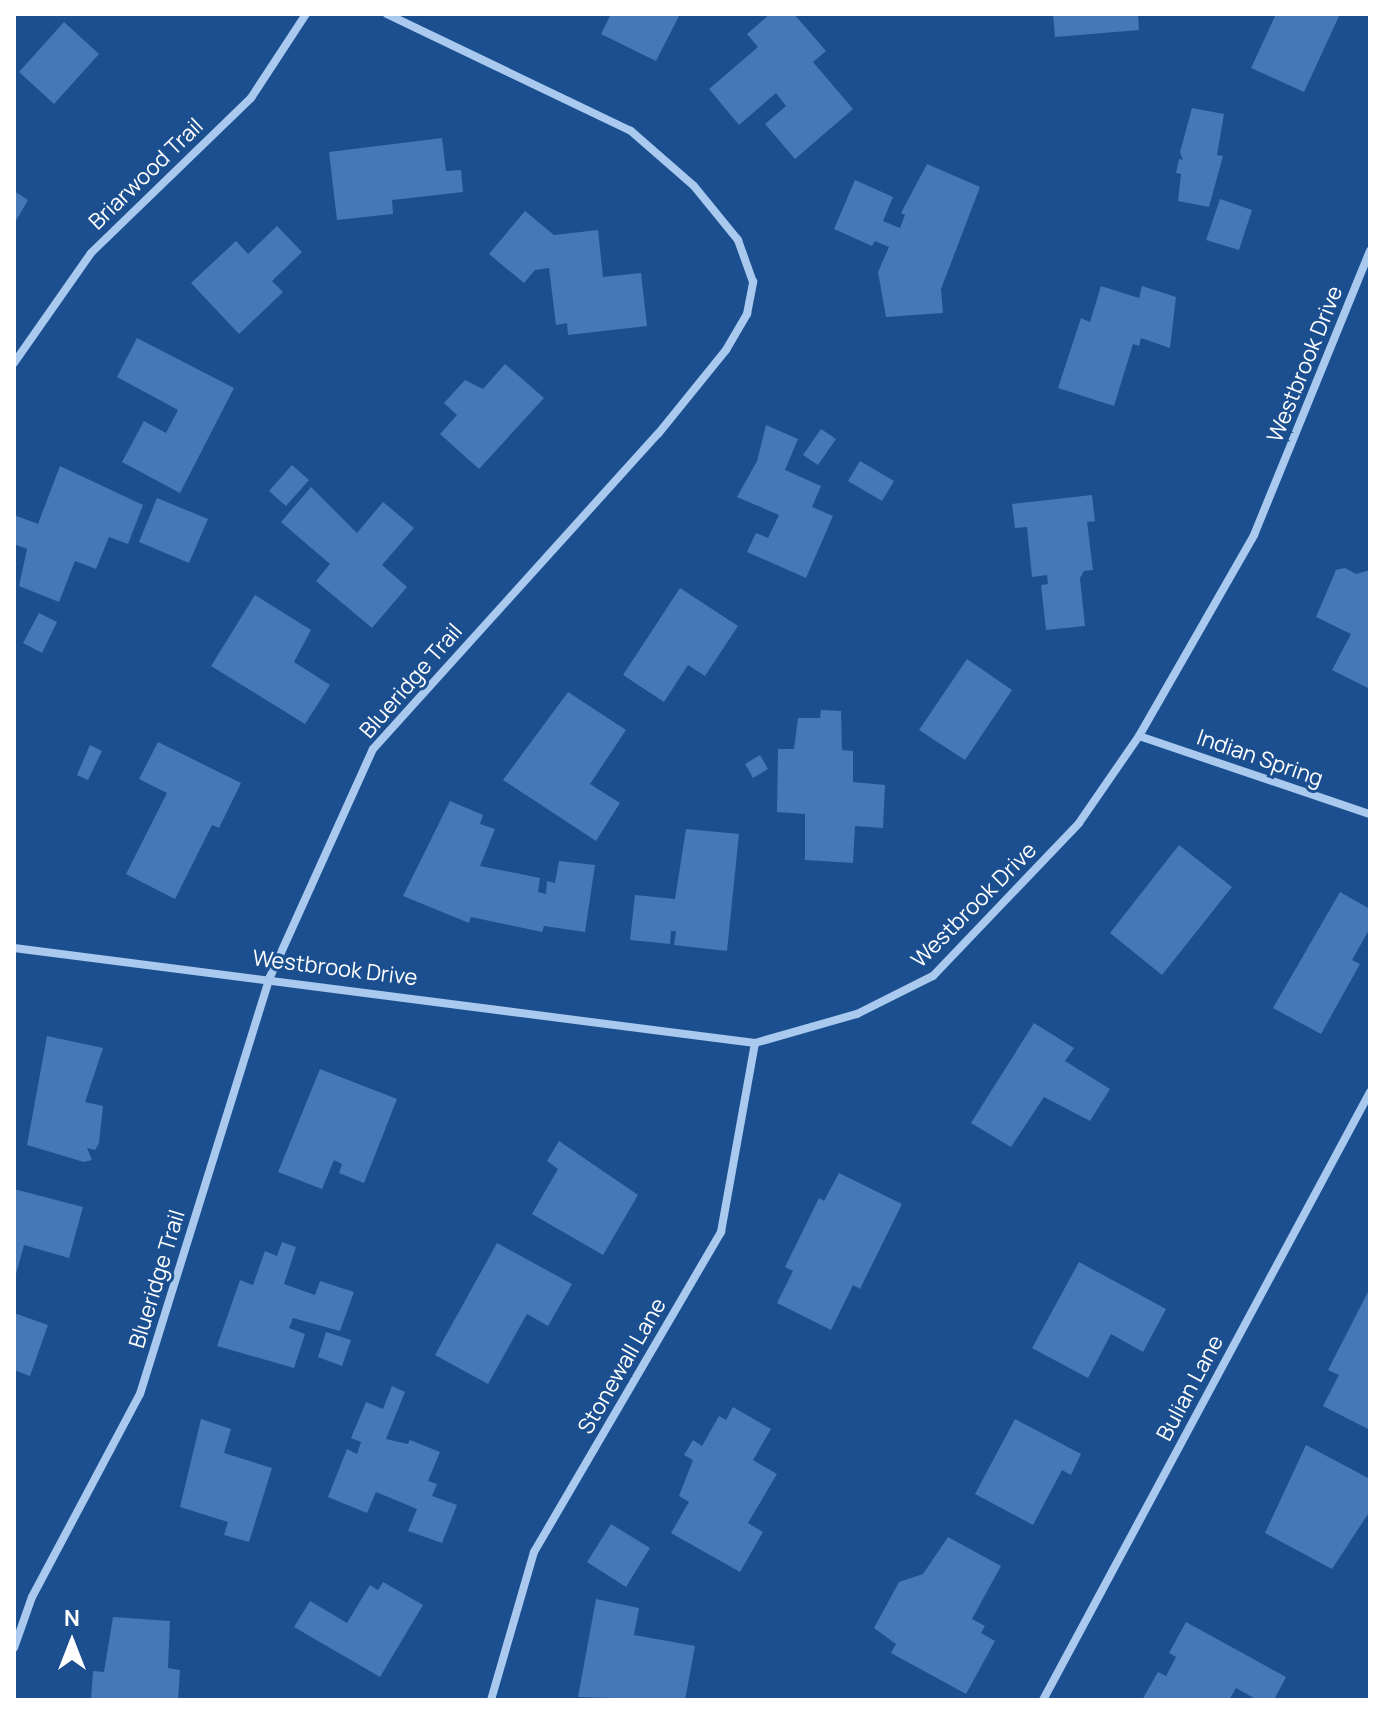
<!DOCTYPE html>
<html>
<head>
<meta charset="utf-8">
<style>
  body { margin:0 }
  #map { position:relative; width:1384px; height:1714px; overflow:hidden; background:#1b4f8f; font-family:Manrope,sans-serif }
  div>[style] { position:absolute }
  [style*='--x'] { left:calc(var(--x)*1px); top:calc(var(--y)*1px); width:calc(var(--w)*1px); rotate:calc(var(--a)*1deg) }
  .building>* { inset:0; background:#4478b7 }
  .street>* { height:8px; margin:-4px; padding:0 4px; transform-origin:4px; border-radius:4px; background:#a9c9ee }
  span { translate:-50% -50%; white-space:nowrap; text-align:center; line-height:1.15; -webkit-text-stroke:6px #1b4f8f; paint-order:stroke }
  .street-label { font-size:22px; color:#fff }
  .frame { position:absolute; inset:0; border:16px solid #fff; pointer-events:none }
  .north { position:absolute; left:32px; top:1602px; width:80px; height:80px; -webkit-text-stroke:6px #1b4f8f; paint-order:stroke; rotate:0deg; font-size:22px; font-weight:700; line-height:32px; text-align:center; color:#fff }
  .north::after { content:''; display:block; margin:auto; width:28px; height:36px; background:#fff; clip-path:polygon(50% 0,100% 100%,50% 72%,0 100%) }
</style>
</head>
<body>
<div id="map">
  <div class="building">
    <i style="clip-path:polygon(611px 14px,680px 14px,656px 61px,601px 34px)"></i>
    <i style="clip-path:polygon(770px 14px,794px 14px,826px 51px,813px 62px,853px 109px,795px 159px,765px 124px,786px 106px,776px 93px,739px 125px,709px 89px,758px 47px,747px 34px)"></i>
    <i style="clip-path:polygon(1053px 14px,1138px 14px,1139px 30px,1055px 37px)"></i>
    <i style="clip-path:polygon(1276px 14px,1340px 14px,1304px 92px,1251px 68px)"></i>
    <i style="clip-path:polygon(64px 22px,99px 54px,54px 104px,19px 72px)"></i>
    <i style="clip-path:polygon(1192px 108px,1224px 114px,1217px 155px,1223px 156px,1209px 207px,1178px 201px,1181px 174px,1176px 173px,1179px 159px,1183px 160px,1180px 152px)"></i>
    <i style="clip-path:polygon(442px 138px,446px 171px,461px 170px,463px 192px,392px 200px,393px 214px,337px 220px,329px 152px)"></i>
    <i style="clip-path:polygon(927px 164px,980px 187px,941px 289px,943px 313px,886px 317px,878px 272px,889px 247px,875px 241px,872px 246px,834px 229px,855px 180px,893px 197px,883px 221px,900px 228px,905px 215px,901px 213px)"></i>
    <i style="clip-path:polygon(14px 191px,28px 200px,14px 224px)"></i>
    <i style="clip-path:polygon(1220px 199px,1252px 210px,1239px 250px,1206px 240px)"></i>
    <i style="clip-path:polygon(525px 211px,554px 235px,598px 230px,603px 277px,641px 273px,647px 326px,568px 335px,567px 323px,556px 325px,549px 268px,535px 270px,524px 283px,489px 254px)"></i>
    <i style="clip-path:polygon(277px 226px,302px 252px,272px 281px,283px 292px,239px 334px,191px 283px,236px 241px,248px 254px)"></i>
    <i style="clip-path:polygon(1101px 286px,1139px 298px,1142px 286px,1176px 297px,1170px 348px,1141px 338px,1139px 346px,1133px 344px,1114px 406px,1058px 388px,1081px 318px,1090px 322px)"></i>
    <i style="clip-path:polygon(137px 338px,234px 388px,180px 493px,122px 462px,144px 421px,166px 433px,178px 410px,117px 377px)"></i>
    <i style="clip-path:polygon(505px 364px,544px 398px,479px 469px,440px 434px,457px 415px,444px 403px,465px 380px,483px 389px)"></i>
    <i style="clip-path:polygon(766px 425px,798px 439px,785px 470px,821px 486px,812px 507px,833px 516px,806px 578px,747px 552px,756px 533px,768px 538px,779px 515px,737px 497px,757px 461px)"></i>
    <i style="clip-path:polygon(821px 429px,836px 439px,818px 465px,803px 455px)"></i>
    <i style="clip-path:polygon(860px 461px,894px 481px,882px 501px,848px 481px)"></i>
    <i style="clip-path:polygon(292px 465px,309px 480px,286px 506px,269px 491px)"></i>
    <i style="clip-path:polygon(60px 466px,143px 505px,128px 544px,109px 537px,96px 569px,75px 561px,59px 602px,19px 586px,27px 549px,14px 544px,14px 515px,38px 524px)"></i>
    <i style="clip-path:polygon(311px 487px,357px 533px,383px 502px,414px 528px,382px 565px,407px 587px,372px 628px,316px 581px,330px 564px,281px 522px)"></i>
    <i style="clip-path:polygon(1092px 495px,1095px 521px,1087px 522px,1093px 570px,1084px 571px,1080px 578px,1085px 626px,1046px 630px,1041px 585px,1048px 584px,1047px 575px,1032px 577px,1027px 527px,1015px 528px,1012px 504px)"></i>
    <i style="clip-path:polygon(157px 498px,208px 519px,189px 563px,139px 542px)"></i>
    <i style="clip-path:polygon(1345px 568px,1356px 574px,1370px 570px,1370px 689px,1332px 670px,1351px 634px,1316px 617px,1336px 570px)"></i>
    <i style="clip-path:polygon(680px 588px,738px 626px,705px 676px,688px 665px,664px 702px,623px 675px)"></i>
    <i style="clip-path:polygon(255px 595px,311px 630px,294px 662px,330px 685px,305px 724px,211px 666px)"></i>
    <i style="clip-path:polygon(39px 613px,57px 622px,42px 653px,23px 643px)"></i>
    <i style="clip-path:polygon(967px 659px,1012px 690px,965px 760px,919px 730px)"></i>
    <i style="clip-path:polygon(568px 692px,626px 730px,590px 784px,620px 803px,596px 841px,503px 780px)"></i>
    <i style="clip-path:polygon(821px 710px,841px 711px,842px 750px,853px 751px,853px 782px,885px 785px,883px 828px,855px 826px,853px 863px,805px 860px,805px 814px,777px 812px,778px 749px,794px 749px,798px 718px,820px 718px)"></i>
    <i style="clip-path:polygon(158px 742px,241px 783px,219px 828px,212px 825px,175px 899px,126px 874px,167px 793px,139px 779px)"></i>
    <i style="clip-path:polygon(90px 745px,102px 751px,88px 780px,77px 775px)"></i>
    <i style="clip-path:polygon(760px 755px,768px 769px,753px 778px,745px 764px)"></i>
    <i style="clip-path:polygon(450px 801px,483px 815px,480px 824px,495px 829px,480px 866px,540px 878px,538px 892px,546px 894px,547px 881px,555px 883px,559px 861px,595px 865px,585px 932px,544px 926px,542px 932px,471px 917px,469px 923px,403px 896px)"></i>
    <i style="clip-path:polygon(686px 829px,739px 834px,727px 951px,674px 945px,676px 931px,671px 931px,670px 944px,630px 940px,635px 895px,675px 899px)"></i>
    <i style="clip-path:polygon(1179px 845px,1232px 887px,1162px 975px,1110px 933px)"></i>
    <i style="clip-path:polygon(1340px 892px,1370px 909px,1370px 928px,1352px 960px,1360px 964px,1321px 1034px,1273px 1008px)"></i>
    <i style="clip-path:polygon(1034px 1023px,1074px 1048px,1065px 1061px,1110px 1089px,1090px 1121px,1044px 1097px,1011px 1147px,971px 1123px)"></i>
    <i style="clip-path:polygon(47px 1036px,103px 1048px,85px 1102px,103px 1106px,99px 1143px,95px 1150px,87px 1148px,92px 1160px,84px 1162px,27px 1145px)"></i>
    <i style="clip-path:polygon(320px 1069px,397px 1099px,364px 1183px,339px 1173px,342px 1164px,334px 1160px,322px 1189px,278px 1172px)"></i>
    <i style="clip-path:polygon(559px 1141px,638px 1195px,603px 1255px,532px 1214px,558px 1169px,547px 1161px)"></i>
    <i style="clip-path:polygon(839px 1173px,902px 1204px,860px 1289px,853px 1285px,831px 1330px,777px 1303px,793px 1271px,785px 1267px,819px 1198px,824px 1201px)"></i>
    <i style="clip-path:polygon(14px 1189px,83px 1207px,69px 1258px,24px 1245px,15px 1278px)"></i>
    <i style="clip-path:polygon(282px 1242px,296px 1247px,284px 1284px,315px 1295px,320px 1281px,354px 1292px,340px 1331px,293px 1318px,289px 1328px,305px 1334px,294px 1368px,217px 1346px,240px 1280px,253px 1285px,265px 1251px,277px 1256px)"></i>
    <i style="clip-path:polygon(497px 1243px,572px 1284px,548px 1326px,527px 1314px,488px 1384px,435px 1355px)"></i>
    <i style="clip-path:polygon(1079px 1262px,1166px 1309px,1143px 1352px,1111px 1334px,1088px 1378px,1032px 1348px)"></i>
    <i style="clip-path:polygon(1370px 1288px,1370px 1430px,1323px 1406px,1339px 1375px,1328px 1370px)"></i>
    <i style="clip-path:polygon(14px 1313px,48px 1325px,30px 1376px,14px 1370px)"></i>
    <i style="clip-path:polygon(326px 1332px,351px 1340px,342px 1366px,318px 1357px)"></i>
    <i style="clip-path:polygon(392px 1386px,405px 1392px,386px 1439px,408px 1444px,410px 1440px,440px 1452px,428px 1481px,437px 1484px,432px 1496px,457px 1505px,442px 1543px,408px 1531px,417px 1509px,376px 1492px,367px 1513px,328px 1497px,347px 1449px,357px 1454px,361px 1442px,351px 1438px,366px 1402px,383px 1409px)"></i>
    <i style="clip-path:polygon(733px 1407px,771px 1429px,753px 1460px,777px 1474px,748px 1523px,763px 1532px,740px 1572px,671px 1533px,689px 1502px,679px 1496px,693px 1460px,684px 1455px,693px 1440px,702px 1446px,719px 1416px,726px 1420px)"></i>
    <i style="clip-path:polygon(201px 1419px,231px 1429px,224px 1453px,272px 1468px,249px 1542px,224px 1535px,228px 1522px,180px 1507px)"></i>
    <i style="clip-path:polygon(1015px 1419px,1081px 1454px,1071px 1475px,1062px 1470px,1033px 1525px,975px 1494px)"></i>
    <i style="clip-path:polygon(1306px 1445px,1370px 1479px,1370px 1511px,1332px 1569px,1265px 1533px)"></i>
    <i style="clip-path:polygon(611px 1524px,650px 1548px,626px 1587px,587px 1562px)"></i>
    <i style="clip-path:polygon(948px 1537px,1001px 1566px,972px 1619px,985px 1626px,981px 1633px,995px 1641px,966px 1694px,891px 1653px,896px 1644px,874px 1628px,899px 1582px,923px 1574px)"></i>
    <i style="clip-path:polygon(383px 1582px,423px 1605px,380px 1677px,294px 1627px,310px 1601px,347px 1623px,370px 1585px,378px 1590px)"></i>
    <i style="clip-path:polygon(596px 1599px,639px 1608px,634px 1635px,695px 1646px,685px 1700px,578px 1697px)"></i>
    <i style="clip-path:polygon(113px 1617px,170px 1621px,168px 1668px,180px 1670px,178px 1700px,91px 1700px,93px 1671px,104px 1672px)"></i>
    <i style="clip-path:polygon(1186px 1622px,1286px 1677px,1274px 1700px,1257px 1700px,1236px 1688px,1229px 1700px,1142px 1700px,1158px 1672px,1166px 1676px,1176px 1657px,1169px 1653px)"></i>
  </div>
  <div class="street">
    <i style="--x:14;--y:363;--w:134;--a:-55"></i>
    <i style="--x:91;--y:253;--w:223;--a:-44.1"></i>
    <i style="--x:251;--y:98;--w:100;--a:-56.8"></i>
    <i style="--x:1139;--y:736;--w:244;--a:18.7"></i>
    <i style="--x:14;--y:948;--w:747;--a:7.31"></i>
    <i style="--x:755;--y:1043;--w:106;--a:-15.9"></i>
    <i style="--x:857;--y:1014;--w:85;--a:-26.6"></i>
    <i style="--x:933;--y:976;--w:211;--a:-46.3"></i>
    <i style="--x:1079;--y:823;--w:106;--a:-55.4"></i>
    <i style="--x:1139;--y:736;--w:232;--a:-60.2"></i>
    <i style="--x:1254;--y:535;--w:307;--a:-67.8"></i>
    <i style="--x:14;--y:1648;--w:54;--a:-70.6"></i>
    <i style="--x:32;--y:1597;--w:230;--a:-62"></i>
    <i style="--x:140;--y:1394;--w:437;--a:-72.7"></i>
    <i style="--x:270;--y:977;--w:250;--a:-65.7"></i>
    <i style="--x:373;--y:749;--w:425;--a:-47.9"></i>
    <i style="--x:658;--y:434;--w:108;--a:-51"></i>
    <i style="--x:726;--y:350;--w:42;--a:-59.7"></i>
    <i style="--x:747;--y:314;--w:33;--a:-79"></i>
    <i style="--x:753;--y:282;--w:45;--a:-109.7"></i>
    <i style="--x:738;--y:240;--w:70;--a:-129.2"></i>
    <i style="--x:694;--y:186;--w:84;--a:-138.9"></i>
    <i style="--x:631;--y:131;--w:271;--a:-154.4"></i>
    <i style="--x:491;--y:1700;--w:154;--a:-73.8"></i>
    <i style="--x:534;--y:1552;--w:371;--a:-59.7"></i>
    <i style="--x:721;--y:1232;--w:192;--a:-79.8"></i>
    <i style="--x:1043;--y:1700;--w:690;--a:-61.73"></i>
  </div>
  <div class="street-label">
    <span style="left:146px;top:174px;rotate:-44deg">Briarwood Trail</span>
    <span style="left:1305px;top:364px;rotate:-68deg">Westbrook Drive</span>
    <span style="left:411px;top:681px;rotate:-49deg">Blueridge Trail</span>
    <span style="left:1260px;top:758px;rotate:19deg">Indian Spring</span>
    <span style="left:974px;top:905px;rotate:-45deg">Westbrook Drive</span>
    <span style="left:335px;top:968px;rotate:7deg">Westbrook Drive</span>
    <span style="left:157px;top:1279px;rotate:-73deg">Blueridge Trail</span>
    <span style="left:622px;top:1366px;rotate:-60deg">Stonewall Lane</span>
    <span style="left:1190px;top:1388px;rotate:-62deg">Bulian Lane</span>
  </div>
  <div class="frame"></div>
  <div class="north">N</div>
</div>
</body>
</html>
